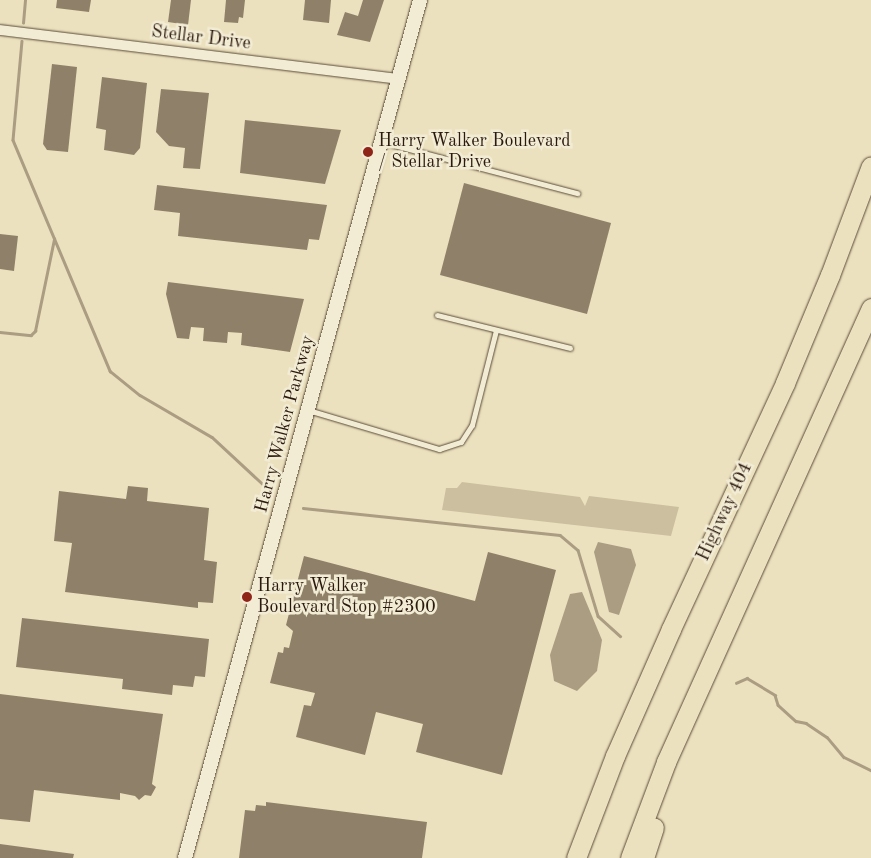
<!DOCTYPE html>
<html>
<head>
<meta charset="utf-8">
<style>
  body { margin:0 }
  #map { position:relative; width:871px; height:858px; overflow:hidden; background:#ece1be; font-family:"Old Standard TT",serif }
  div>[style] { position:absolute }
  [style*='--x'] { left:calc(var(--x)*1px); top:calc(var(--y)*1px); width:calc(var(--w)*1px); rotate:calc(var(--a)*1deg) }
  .green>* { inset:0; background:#cbbfa0 }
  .water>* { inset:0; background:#aa9d82 }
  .stream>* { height:2.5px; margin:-1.25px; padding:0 1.25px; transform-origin:1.25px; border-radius:1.25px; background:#aa9d82 }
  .building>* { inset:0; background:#8f8169 }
  .roads { filter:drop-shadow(0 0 1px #5a4b39) drop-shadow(0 0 1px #5a4b39) }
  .lane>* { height:5px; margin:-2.5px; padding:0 2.5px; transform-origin:2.5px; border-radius:2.5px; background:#f3ecd5 }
  .street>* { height:10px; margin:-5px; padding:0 5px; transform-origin:5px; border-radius:5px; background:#f3ecd5 }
  .secondary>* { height:14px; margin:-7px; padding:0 7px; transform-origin:7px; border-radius:7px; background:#f3ecd5 }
  .highway>* { height:19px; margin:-9.5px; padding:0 9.5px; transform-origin:9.5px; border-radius:9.5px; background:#ece1be }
  .dots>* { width:14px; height:14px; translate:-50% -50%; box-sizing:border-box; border:2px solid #f3ecd5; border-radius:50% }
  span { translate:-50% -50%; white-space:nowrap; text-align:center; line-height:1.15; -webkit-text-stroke:5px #f3ecd5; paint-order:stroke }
  .street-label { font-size:18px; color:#2a190d }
  .poi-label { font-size:18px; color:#2a190d }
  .left { translate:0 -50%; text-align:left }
</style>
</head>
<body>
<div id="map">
  <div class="green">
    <i style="clip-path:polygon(462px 482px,580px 497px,585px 506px,589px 496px,679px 507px,671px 536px,442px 510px,446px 488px,457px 488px)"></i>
  </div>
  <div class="water">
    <i style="clip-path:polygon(598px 542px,631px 549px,636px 565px,619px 615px,609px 612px,594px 552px)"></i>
    <i style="clip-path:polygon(582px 592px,602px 640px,597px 671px,577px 691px,554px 681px,550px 655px,570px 594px)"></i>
  </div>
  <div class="stream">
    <i style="--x:23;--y:23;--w:23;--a:-85"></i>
    <i style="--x:22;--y:41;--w:99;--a:95.2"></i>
    <i style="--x:13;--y:140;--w:251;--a:67.2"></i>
    <i style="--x:110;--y:371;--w:38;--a:39"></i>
    <i style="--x:140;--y:395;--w:83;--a:30.3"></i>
    <i style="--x:212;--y:437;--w:75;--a:42.8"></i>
    <i style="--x:0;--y:332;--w:31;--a:6"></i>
    <i style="--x:31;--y:335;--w:6;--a:-45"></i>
    <i style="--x:35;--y:331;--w:94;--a:-78.3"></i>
    <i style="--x:303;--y:508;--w:258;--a:6"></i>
    <i style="--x:560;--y:535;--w:23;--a:40"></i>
    <i style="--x:578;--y:550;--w:69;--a:73.1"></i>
    <i style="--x:598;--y:616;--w:30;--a:42"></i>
    <i style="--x:736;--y:683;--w:12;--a:-24"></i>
    <i style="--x:747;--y:678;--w:33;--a:31"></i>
    <i style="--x:775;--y:695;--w:10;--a:73"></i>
    <i style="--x:778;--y:705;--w:24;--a:42"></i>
    <i style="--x:796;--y:721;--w:10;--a:11"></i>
    <i style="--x:806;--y:723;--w:25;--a:34"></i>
    <i style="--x:827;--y:737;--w:26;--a:50"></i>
    <i style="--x:844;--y:757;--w:30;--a:26"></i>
  </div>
  <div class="building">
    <i style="clip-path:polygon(57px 0,91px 0,89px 12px,56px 8px)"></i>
    <i style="clip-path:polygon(171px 0,191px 0,188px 25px,168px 22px)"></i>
    <i style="clip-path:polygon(226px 0,245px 0,243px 18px,239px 17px,238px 23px,224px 22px)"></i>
    <i style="clip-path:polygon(305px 0,331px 0,329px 23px,303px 20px)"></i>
    <i style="clip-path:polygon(363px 0,384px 0,370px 42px,337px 35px,345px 12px,358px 16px)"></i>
    <i style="clip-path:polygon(52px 64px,77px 67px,68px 152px,47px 150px,43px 144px)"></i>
    <i style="clip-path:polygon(102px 77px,147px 83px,140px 148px,134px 155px,104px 150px,106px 130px,96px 128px)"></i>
    <i style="clip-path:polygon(161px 89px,209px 93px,200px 169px,183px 168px,185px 148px,169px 146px,156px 132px)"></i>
    <i style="clip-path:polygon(245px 120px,341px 130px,325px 184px,240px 173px)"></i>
    <i style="clip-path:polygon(464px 183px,611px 223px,587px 314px,440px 275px)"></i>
    <i style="clip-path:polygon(157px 185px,327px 205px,319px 240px,309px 239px,307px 250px,178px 236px,180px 213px,154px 210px)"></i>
    <i style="clip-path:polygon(0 234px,18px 236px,14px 271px,0 269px)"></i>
    <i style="clip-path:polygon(168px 282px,304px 299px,290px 352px,241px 345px,242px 333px,228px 332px,227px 343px,203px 341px,204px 328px,191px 327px,189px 339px,177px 338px,166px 294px)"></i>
    <i style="clip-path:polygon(128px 486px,148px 488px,147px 501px,209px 508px,204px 560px,217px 562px,213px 603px,198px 602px,198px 608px,65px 592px,72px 543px,54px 541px,59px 491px,126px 499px)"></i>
    <i style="clip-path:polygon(488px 552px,556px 570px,502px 775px,416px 752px,423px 724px,376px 712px,365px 755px,296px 737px,304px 705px,311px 706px,315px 693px,270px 683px,278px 652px,283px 653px,284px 647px,289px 648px,293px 631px,286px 625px,304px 556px,475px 601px)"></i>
    <i style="clip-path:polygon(22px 618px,209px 639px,205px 677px,195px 676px,193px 687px,173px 685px,172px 695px,122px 689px,123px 679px,16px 667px)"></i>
    <i style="clip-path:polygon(0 694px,163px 714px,152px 784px,156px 787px,151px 796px,145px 795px,139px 800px,135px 796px,120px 793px,120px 800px,34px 790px,30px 822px,0 819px)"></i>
    <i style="clip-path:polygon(266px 802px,427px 822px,422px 858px,239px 858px,245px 810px,255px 811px,256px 805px,266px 806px)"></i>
    <i style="clip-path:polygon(0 844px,74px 854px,73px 858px,0 858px)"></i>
  </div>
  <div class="roads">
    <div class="lane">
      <i style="--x:382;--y:142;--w:202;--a:14.7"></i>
      <i style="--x:437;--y:315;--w:137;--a:13.9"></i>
      <i style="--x:308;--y:410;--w:137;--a:16.6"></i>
      <i style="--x:439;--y:449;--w:23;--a:-18"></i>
      <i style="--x:461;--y:442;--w:20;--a:-57"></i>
      <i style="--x:472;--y:425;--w:98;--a:-75.8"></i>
    </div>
    <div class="street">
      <i style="--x:0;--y:30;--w:402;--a:7"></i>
    </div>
    <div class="secondary">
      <i style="--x:185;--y:858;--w:890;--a:-74.68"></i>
    </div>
    <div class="highway">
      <i style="--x:576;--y:858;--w:109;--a:-69.1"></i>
      <i style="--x:615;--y:756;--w:139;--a:-66.2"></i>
      <i style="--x:671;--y:629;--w:271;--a:-65.1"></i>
      <i style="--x:785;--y:383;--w:117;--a:-67.4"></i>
      <i style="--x:830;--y:275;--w:116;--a:-69.4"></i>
      <i style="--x:630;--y:858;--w:103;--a:-69.4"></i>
      <i style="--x:666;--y:762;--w:498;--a:-65.7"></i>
      <i style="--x:644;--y:858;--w:32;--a:-72"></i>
    </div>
  </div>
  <div class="dots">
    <i style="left:368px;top:152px;background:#8f2418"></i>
    <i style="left:247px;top:597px;background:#8f2418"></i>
  </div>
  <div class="street-label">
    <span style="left:201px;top:38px;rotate:7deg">Stellar Drive</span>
    <span style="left:285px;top:424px;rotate:-75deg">Harry Walker Parkway</span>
    <span style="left:725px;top:512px;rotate:-65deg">Highway 404</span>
  </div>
  <div class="poi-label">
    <span class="left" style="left:378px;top:152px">Harry Walker Boulevard<br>/ Stellar Drive</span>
    <span class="left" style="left:257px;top:597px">Harry Walker<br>Boulevard Stop #2300</span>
  </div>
</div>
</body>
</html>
